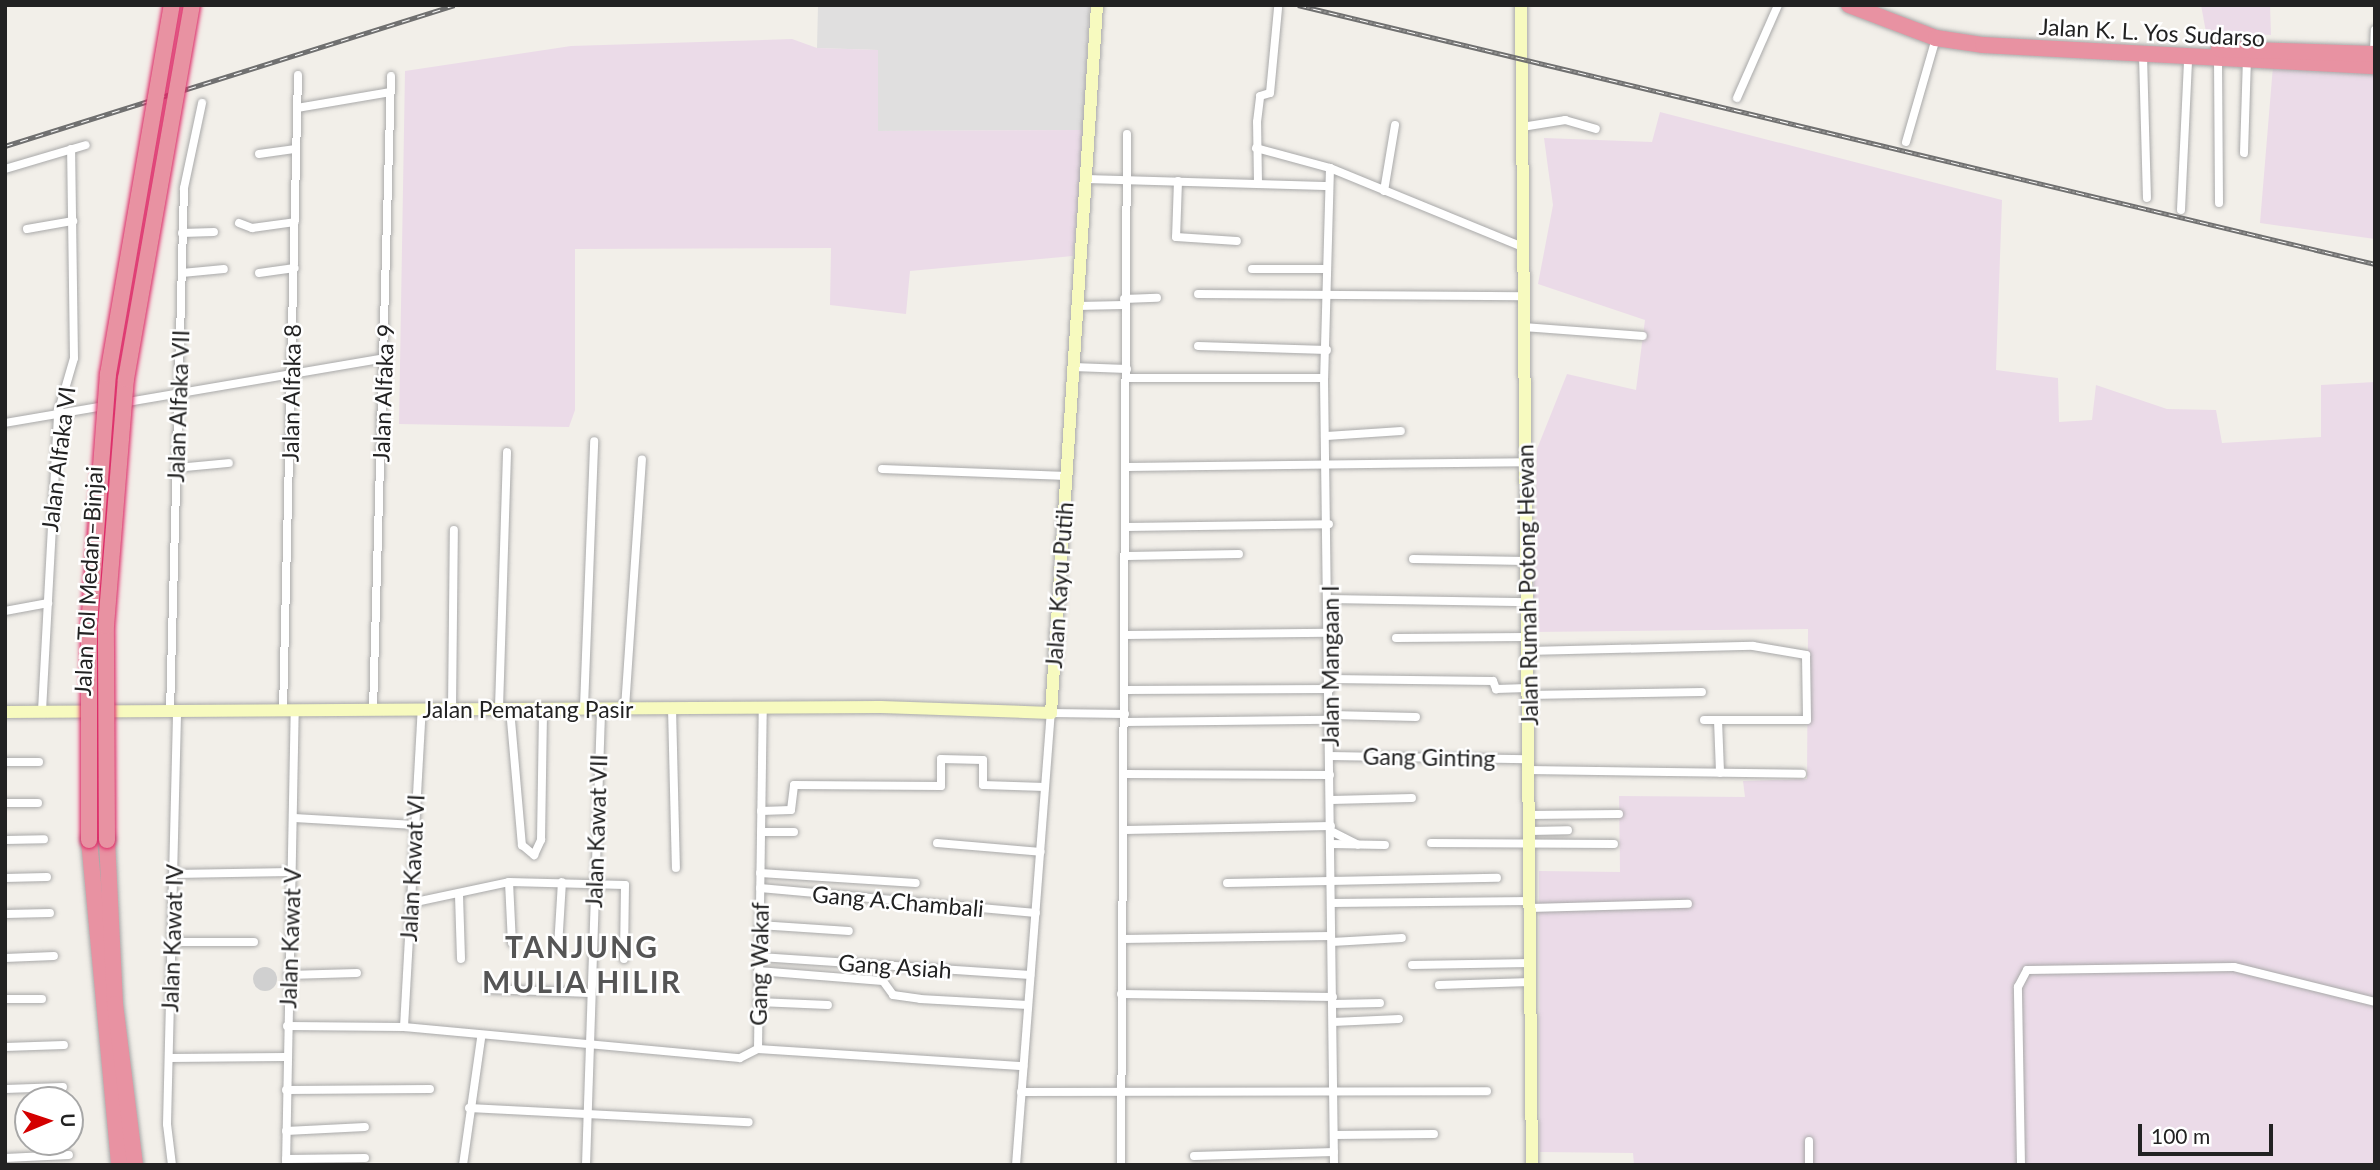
<!DOCTYPE html>
<html>
<head>
<meta charset="utf-8">
<style>
  body { margin:0 }
  #map { position:relative; width:2380px; height:1170px; overflow:hidden; background:#f2efe9; font-family:Lato,sans-serif }
  div>[style] { position:absolute }
  [style*='--x'] { left:calc(var(--x)*1px); top:calc(var(--y)*1px); width:calc(var(--w)*1px); rotate:calc(var(--a)*1deg) }
  .residential>* { inset:0; background:#e0dfdf }
  .industrial>* { inset:0; background:#ebdbe8 }
  .religious>* { inset:0; background:#d0d0d0 }
  .round { border-radius:50% }
  .roads { filter:drop-shadow(0 0 2px #a9a9a9) drop-shadow(0 0 2px #a9a9a9) }
  .street>* { height:8px; margin:-4px; padding:0 4px; transform-origin:4px; border-radius:4px; background:#fff }
  .secondary>* { height:12px; margin:-6px; padding:0 6px; transform-origin:6px; border-radius:6px; background:#f7fabf }
  .highway>* { height:16px; margin:-8px; padding:0 8px; transform-origin:8px; border-radius:8px; background:#e892a2 }
  .rail>* { height:5px; margin-top:-2.5px; transform-origin:0; background:repeating-linear-gradient(90deg,#fff 0 8px,#707070 0 16px); box-sizing:border-box; border-block:2px solid #707070 }
  .bridges { filter:drop-shadow(0 0 2px #dc2a67) drop-shadow(0 0 2px #dc2a67) }
  .highway-bridge>* { height:16px; margin:-8px; padding:0 8px; transform-origin:8px; border-radius:8px; background:#e892a2 }
  span { translate:-50% -50%; white-space:nowrap; text-align:center; line-height:1.15; -webkit-text-stroke:5px #fff; paint-order:stroke }
  .street-label { font-size:23px; color:#222 }
  .district-label { font-size:30px; color:#555; font-weight:700; letter-spacing:2px }
  .frame { position:absolute; inset:0; border:7px solid #222; pointer-events:none }
  .north { position:absolute; left:14px; top:1086px; width:70px; height:70px; box-sizing:border-box; background:#fff; border:2px solid #a7a7a7; border-radius:50%; rotate:88deg; font-size:19px; font-weight:700; line-height:28px; text-align:center; color:#222 }
  .north::after { content:''; display:block; margin:auto; width:24px; height:32px; background:#d40000; clip-path:polygon(50% 0,100% 100%,50% 72%,0 100%) }
  .scale { position:absolute; left:2138px; top:1124px; width:135px; height:32px; box-sizing:border-box; border:4px solid #222; border-top:0; padding-left:9px; font-size:21px; line-height:24px; white-space:nowrap; color:#222; -webkit-text-stroke:5px #fff; paint-order:stroke }
</style>
</head>
<body>
<div id="map">
  <div class="residential">
    <i style="clip-path:polygon(818px 5px,1089px 5px,1084px 130px,878px 131px,878px 50px,817px 48px)"></i>
  </div>
  <div class="industrial">
    <i style="clip-path:polygon(2201px 5px,2270px 5px,2271px 35px,2206px 32px)"></i>
    <i style="clip-path:polygon(792px 39px,817px 48px,878px 50px,878px 131px,1084px 130px,1073px 256px,910px 271px,906px 314px,830px 305px,831px 248px,575px 249px,575px 410px,569px 427px,399px 424px,405px 71px,571px 46px)"></i>
    <i style="clip-path:polygon(2273px 66px,2375px 70px,2375px 239px,2260px 223px)"></i>
    <i style="clip-path:polygon(1660px 112px,2002px 200px,1996px 370px,2058px 378px,2059px 422px,2092px 420px,2096px 385px,2167px 409px,2216px 410px,2222px 443px,2321px 437px,2321px 385px,2375px 382px,2375px 1165px,1634px 1165px,1633px 1153px,1540px 1152px,1539px 871px,1620px 872px,1619px 796px,1745px 797px,1743px 781px,1807px 779px,1808px 629px,1533px 632px,1537px 449px,1567px 374px,1636px 390px,1645px 320px,1538px 284px,1553px 205px,1544px 138px,1652px 142px)"></i>
  </div>
  <div class="religious">
    <i class="round" style="left:253px;top:967px;width:24px;height:24px"></i>
  </div>
  <div class="roads">
    <div class="street">
      <i style="--x:2374;--y:54;--w:24;--a:-88"></i>
      <i style="--x:2143;--y:56;--w:142;--a:88.4"></i>
      <i style="--x:2218;--y:59;--w:144;--a:89.6"></i>
      <i style="--x:1737;--y:98;--w:102;--a:-66.2"></i>
      <i style="--x:297;--y:108;--w:95;--a:-9.7"></i>
      <i style="--x:1522;--y:127;--w:44;--a:-9.2"></i>
      <i style="--x:1565;--y:120;--w:32;--a:16"></i>
      <i style="--x:1906;--y:142;--w:108;--a:-73.9"></i>
      <i style="--x:1256;--y:148;--w:77;--a:15.1"></i>
      <i style="--x:1330;--y:168;--w:209;--a:22.3"></i>
      <i style="--x:2244;--y:153;--w:93;--a:-88.2"></i>
      <i style="--x:259;--y:154;--w:37;--a:-8"></i>
      <i style="--x:1330;--y:168;--w:210;--a:91.6"></i>
      <i style="--x:1324;--y:378;--w:787;--a:89.27"></i>
      <i style="--x:5;--y:169;--w:84;--a:-16.5"></i>
      <i style="--x:1090;--y:179;--w:239;--a:1.7"></i>
      <i style="--x:1178;--y:181;--w:56;--a:92"></i>
      <i style="--x:1176;--y:237;--w:61;--a:3.8"></i>
      <i style="--x:1258;--y:183;--w:61;--a:-90.9"></i>
      <i style="--x:1257;--y:122;--w:26;--a:-83"></i>
      <i style="--x:1260;--y:96;--w:10;--a:-17"></i>
      <i style="--x:1270;--y:93;--w:85;--a:-84.6"></i>
      <i style="--x:1384;--y:191;--w:67;--a:-80.5"></i>
      <i style="--x:2181;--y:210;--w:151;--a:-87.3"></i>
      <i style="--x:239;--y:223;--w:14;--a:21"></i>
      <i style="--x:252;--y:228;--w:43;--a:-7.9"></i>
      <i style="--x:27;--y:229;--w:47;--a:-9.9"></i>
      <i style="--x:182;--y:233;--w:32;--a:-2"></i>
      <i style="--x:1252;--y:269;--w:74;--a:0"></i>
      <i style="--x:182;--y:273;--w:42;--a:-5.4"></i>
      <i style="--x:259;--y:273;--w:36;--a:-8"></i>
      <i style="--x:1198;--y:294;--w:326;--a:0.4"></i>
      <i style="--x:1124;--y:299;--w:33;--a:-2"></i>
      <i style="--x:1077;--y:306;--w:47;--a:-1.2"></i>
      <i style="--x:1524;--y:327;--w:119;--a:4.3"></i>
      <i style="--x:1198;--y:346;--w:129;--a:1.8"></i>
      <i style="--x:1073;--y:367;--w:54;--a:2.1"></i>
      <i style="--x:1128;--y:378;--w:196;--a:0"></i>
      <i style="--x:5;--y:423;--w:385;--a:-9.7"></i>
      <i style="--x:1327;--y:436;--w:74;--a:-3.9"></i>
      <i style="--x:1127;--y:467;--w:398;--a:-0.7"></i>
      <i style="--x:176;--y:468;--w:53;--a:-5.4"></i>
      <i style="--x:882;--y:469;--w:185;--a:2.2"></i>
      <i style="--x:1126;--y:527;--w:203;--a:-0.8"></i>
      <i style="--x:1127;--y:556;--w:112;--a:-1"></i>
      <i style="--x:1413;--y:559;--w:113;--a:1"></i>
      <i style="--x:1331;--y:599;--w:196;--a:0.9"></i>
      <i style="--x:5;--y:611;--w:44;--a:-10.5"></i>
      <i style="--x:1125;--y:635;--w:203;--a:-0.6"></i>
      <i style="--x:1396;--y:638;--w:131;--a:-0.4"></i>
      <i style="--x:1527;--y:651;--w:226;--a:-1.3"></i>
      <i style="--x:1753;--y:646;--w:54;--a:9.6"></i>
      <i style="--x:1806;--y:655;--w:65;--a:89.1"></i>
      <i style="--x:1807;--y:720;--w:103;--a:180"></i>
      <i style="--x:1329;--y:679;--w:164;--a:0.7"></i>
      <i style="--x:1493;--y:681;--w:9;--a:69"></i>
      <i style="--x:1496;--y:689;--w:32;--a:-2"></i>
      <i style="--x:1125;--y:690;--w:205;--a:-0.3"></i>
      <i style="--x:1527;--y:695;--w:175;--a:-1"></i>
      <i style="--x:584;--y:707;--w:266;--a:-87.8"></i>
      <i style="--x:499;--y:708;--w:256;--a:-88.2"></i>
      <i style="--x:625;--y:708;--w:249;--a:-86.1"></i>
      <i style="--x:672;--y:708;--w:160;--a:88.6"></i>
      <i style="--x:452;--y:709;--w:179;--a:-89.4"></i>
      <i style="--x:510;--y:709;--w:137;--a:85"></i>
      <i style="--x:522;--y:845;--w:16;--a:40"></i>
      <i style="--x:534;--y:855;--w:17;--a:-65"></i>
      <i style="--x:541;--y:840;--w:132;--a:-89.1"></i>
      <i style="--x:373;--y:710;--w:634;--a:-88.37"></i>
      <i style="--x:42;--y:711;--w:298;--a:-86.9"></i>
      <i style="--x:58;--y:413;--w:57;--a:-73.8"></i>
      <i style="--x:74;--y:358;--w:209;--a:-90.8"></i>
      <i style="--x:283;--y:711;--w:636;--a:-88.65"></i>
      <i style="--x:170;--y:712;--w:524;--a:-88.47"></i>
      <i style="--x:184;--y:188;--w:87;--a:-78"></i>
      <i style="--x:1331;--y:715;--w:85;--a:1.3"></i>
      <i style="--x:1718;--y:720;--w:53;--a:87.8"></i>
      <i style="--x:1125;--y:722;--w:206;--a:-0.6"></i>
      <i style="--x:1329;--y:756;--w:199;--a:0.9"></i>
      <i style="--x:5;--y:762;--w:34;--a:0"></i>
      <i style="--x:1528;--y:770;--w:274;--a:0.8"></i>
      <i style="--x:1125;--y:774;--w:205;--a:0.3"></i>
      <i style="--x:1331;--y:800;--w:81;--a:-1.4"></i>
      <i style="--x:5;--y:803;--w:33;--a:0"></i>
      <i style="--x:761;--y:811;--w:30;--a:-2"></i>
      <i style="--x:791;--y:810;--w:25;--a:-83"></i>
      <i style="--x:794;--y:785;--w:147;--a:0.4"></i>
      <i style="--x:941;--y:786;--w:27;--a:-90"></i>
      <i style="--x:941;--y:759;--w:42;--a:1.4"></i>
      <i style="--x:983;--y:760;--w:25;--a:90"></i>
      <i style="--x:983;--y:785;--w:62;--a:1.8"></i>
      <i style="--x:1529;--y:815;--w:90;--a:-0.6"></i>
      <i style="--x:294;--y:818;--w:121;--a:3.3"></i>
      <i style="--x:1125;--y:830;--w:206;--a:-1.1"></i>
      <i style="--x:1331;--y:831;--w:30;--a:27"></i>
      <i style="--x:1529;--y:831;--w:39;--a:-1"></i>
      <i style="--x:761;--y:832;--w:33;--a:0"></i>
      <i style="--x:5;--y:840;--w:39;--a:-1"></i>
      <i style="--x:937;--y:843;--w:104;--a:4.9"></i>
      <i style="--x:1431;--y:843;--w:183;--a:0.3"></i>
      <i style="--x:1331;--y:844;--w:54;--a:1.1"></i>
      <i style="--x:760;--y:873;--w:156;--a:3.7"></i>
      <i style="--x:174;--y:874;--w:117;--a:-1"></i>
      <i style="--x:5;--y:878;--w:42;--a:-1.4"></i>
      <i style="--x:509;--y:882;--w:61;--a:87.2"></i>
      <i style="--x:1227;--y:883;--w:270;--a:-1.1"></i>
      <i style="--x:760;--y:888;--w:277;--a:5.2"></i>
      <i style="--x:459;--y:895;--w:64;--a:88.2"></i>
      <i style="--x:411;--y:903;--w:100;--a:-12.1"></i>
      <i style="--x:509;--y:882;--w:116;--a:1.5"></i>
      <i style="--x:625;--y:885;--w:74;--a:90.8"></i>
      <i style="--x:1331;--y:903;--w:199;--a:-0.6"></i>
      <i style="--x:1530;--y:908;--w:158;--a:-1.5"></i>
      <i style="--x:5;--y:914;--w:45;--a:-1.3"></i>
      <i style="--x:759;--y:925;--w:90;--a:3.8"></i>
      <i style="--x:1122;--y:939;--w:209;--a:-0.8"></i>
      <i style="--x:172;--y:942;--w:82;--a:0"></i>
      <i style="--x:1332;--y:942;--w:70;--a:-3.3"></i>
      <i style="--x:558;--y:947;--w:65;--a:-86.5"></i>
      <i style="--x:760;--y:957;--w:271;--a:3.8"></i>
      <i style="--x:5;--y:958;--w:49;--a:-2.3"></i>
      <i style="--x:1412;--y:965;--w:118;--a:-1"></i>
      <i style="--x:758;--y:971;--w:125;--a:4.6"></i>
      <i style="--x:883;--y:981;--w:17;--a:54"></i>
      <i style="--x:893;--y:995;--w:27;--a:8"></i>
      <i style="--x:920;--y:999;--w:108;--a:3.2"></i>
      <i style="--x:288;--y:975;--w:69;--a:-1.7"></i>
      <i style="--x:1439;--y:985;--w:91;--a:-1.9"></i>
      <i style="--x:488;--y:989;--w:102;--a:2.2"></i>
      <i style="--x:1121;--y:994;--w:212;--a:0.8"></i>
      <i style="--x:5;--y:999;--w:37;--a:0"></i>
      <i style="--x:758;--y:1002;--w:70;--a:2.5"></i>
      <i style="--x:1333;--y:1004;--w:47;--a:-1.2"></i>
      <i style="--x:1333;--y:1022;--w:66;--a:-2.6"></i>
      <i style="--x:287;--y:1026;--w:117;--a:0.5"></i>
      <i style="--x:404;--y:1027;--w:337;--a:5.3"></i>
      <i style="--x:740;--y:1058;--w:20;--a:-27"></i>
      <i style="--x:404;--y:1027;--w:318;--a:-86.8"></i>
      <i style="--x:5;--y:1047;--w:59;--a:-1.9"></i>
      <i style="--x:758;--y:1049;--w:341;--a:-89.2"></i>
      <i style="--x:758;--y:1049;--w:266;--a:3.7"></i>
      <i style="--x:169;--y:1058;--w:117;--a:-0.5"></i>
      <i style="--x:5;--y:1089;--w:58;--a:-2"></i>
      <i style="--x:286;--y:1090;--w:144;--a:-0.4"></i>
      <i style="--x:1021;--y:1092;--w:466;--a:-0.1"></i>
      <i style="--x:469;--y:1108;--w:280;--a:2.9"></i>
      <i style="--x:286;--y:1131;--w:79;--a:-2.9"></i>
      <i style="--x:1334;--y:1135;--w:100;--a:-0.6"></i>
      <i style="--x:1809;--y:1141;--w:24;--a:90"></i>
      <i style="--x:1194;--y:1156;--w:140;--a:-1.6"></i>
      <i style="--x:5;--y:1158;--w:64;--a:-2.7"></i>
      <i style="--x:286;--y:1159;--w:79;--a:-0.7"></i>
      <i style="--x:172;--y:1165;--w:41;--a:-97"></i>
      <i style="--x:167;--y:1124;--w:412;--a:-88.6"></i>
      <i style="--x:286;--y:1165;--w:453;--a:-88.9"></i>
      <i style="--x:463;--y:1165;--w:128;--a:-81.9"></i>
      <i style="--x:586;--y:1165;--w:458;--a:-88.1"></i>
      <i style="--x:1016;--y:1165;--w:453;--a:-85.6"></i>
      <i style="--x:1051;--y:713;--w:74;--a:0.8"></i>
      <i style="--x:1121;--y:1165;--w:1031;--a:-89.67"></i>
      <i style="--x:2021;--y:1165;--w:178;--a:-91"></i>
      <i style="--x:2018;--y:987;--w:19;--a:-62"></i>
      <i style="--x:2027;--y:970;--w:207;--a:-0.8"></i>
      <i style="--x:2234;--y:967;--w:145;--a:13.9"></i>
    </div>
    <div class="secondary">
      <i style="--x:1521;--y:5;--w:1160;--a:89.46"></i>
      <i style="--x:5;--y:712;--w:876;--a:-0.33"></i>
      <i style="--x:881;--y:707;--w:170;--a:2"></i>
      <i style="--x:1051;--y:713;--w:709;--a:-86.28"></i>
    </div>
    <div class="highway">
      <i style="--x:1849;--y:5;--w:93;--a:20.8"></i>
      <i style="--x:1936;--y:38;--w:48;--a:8.5"></i>
      <i style="--x:1983;--y:45;--w:393;--a:3.1"></i>
      <i style="--x:2219;--y:49;--w:156;--a:1.8"></i>
      <i style="--x:89;--y:840;--w:326;--a:84.7"></i>
      <i style="--x:107;--y:840;--w:164;--a:87.2"></i>
      <i style="--x:115;--y:1004;--w:162;--a:82.9"></i>
    </div>
  </div>
  <div class="rail">
    <i style="--x:1298;--y:5;--w:1108;--a:13.52"></i>
    <i style="--x:5;--y:146;--w:471;--a:-17.4"></i>
  </div>
  <div class="bridges">
    <div class="highway-bridge">
      <i style="--x:89;--y:840;--w:214;--a:-90"></i>
      <i style="--x:89;--y:626;--w:253;--a:-85.7"></i>
      <i style="--x:108;--y:374;--w:375;--a:-80.2"></i>
      <i style="--x:107;--y:840;--w:214;--a:-90.3"></i>
      <i style="--x:106;--y:626;--w:248;--a:-85.4"></i>
      <i style="--x:126;--y:379;--w:380;--a:-80"></i>
    </div>
  </div>
  <div class="street-label">
    <span style="left:2152px;top:32px;rotate:3deg">Jalan K. L. Yos Sudarso</span>
    <span style="left:291px;top:393px;rotate:-89deg">Jalan Alfaka 8</span>
    <span style="left:383px;top:393px;rotate:-88deg">Jalan Alfaka 9</span>
    <span style="left:178px;top:406px;rotate:-88deg">Jalan Alfaka VII</span>
    <span style="left:58px;top:459px;rotate:-83deg">Jalan Alfaka VI</span>
    <span style="left:88px;top:581px;rotate:-87deg">Jalan Tol Medan–Binjai</span>
    <span style="left:1059px;top:585px;rotate:-86deg">Jalan Kayu Putih</span>
    <span style="left:1527px;top:585px;rotate:-91deg">Jalan Rumah Potong Hewan</span>
    <span style="left:1330px;top:666px;rotate:-90deg">Jalan Mangaan I</span>
    <span style="left:528px;top:709px">Jalan Pematang Pasir</span>
    <span style="left:1429px;top:757px;rotate:1deg">Gang Ginting</span>
    <span style="left:596px;top:831px;rotate:-88deg">Jalan Kawat VII</span>
    <span style="left:412px;top:868px;rotate:-87deg">Jalan Kawat VI</span>
    <span style="left:898px;top:901px;rotate:5deg">Gang A.Chambali</span>
    <span style="left:172px;top:938px;rotate:-88deg">Jalan Kawat IV</span>
    <span style="left:290px;top:938px;rotate:-88deg">Jalan Kawat V</span>
    <span style="left:759px;top:964px;rotate:-89deg">Gang Wakaf</span>
    <span style="left:895px;top:966px;rotate:4deg">Gang Asiah</span>
  </div>
  <div class="district-label">
    <span style="left:582px;top:963px">TANJUNG<br>MULIA HILIR</span>
  </div>
  <div class="frame"></div>
  <div class="north">U</div>
  <div class="scale">100 m</div>
</div>
</body>
</html>
